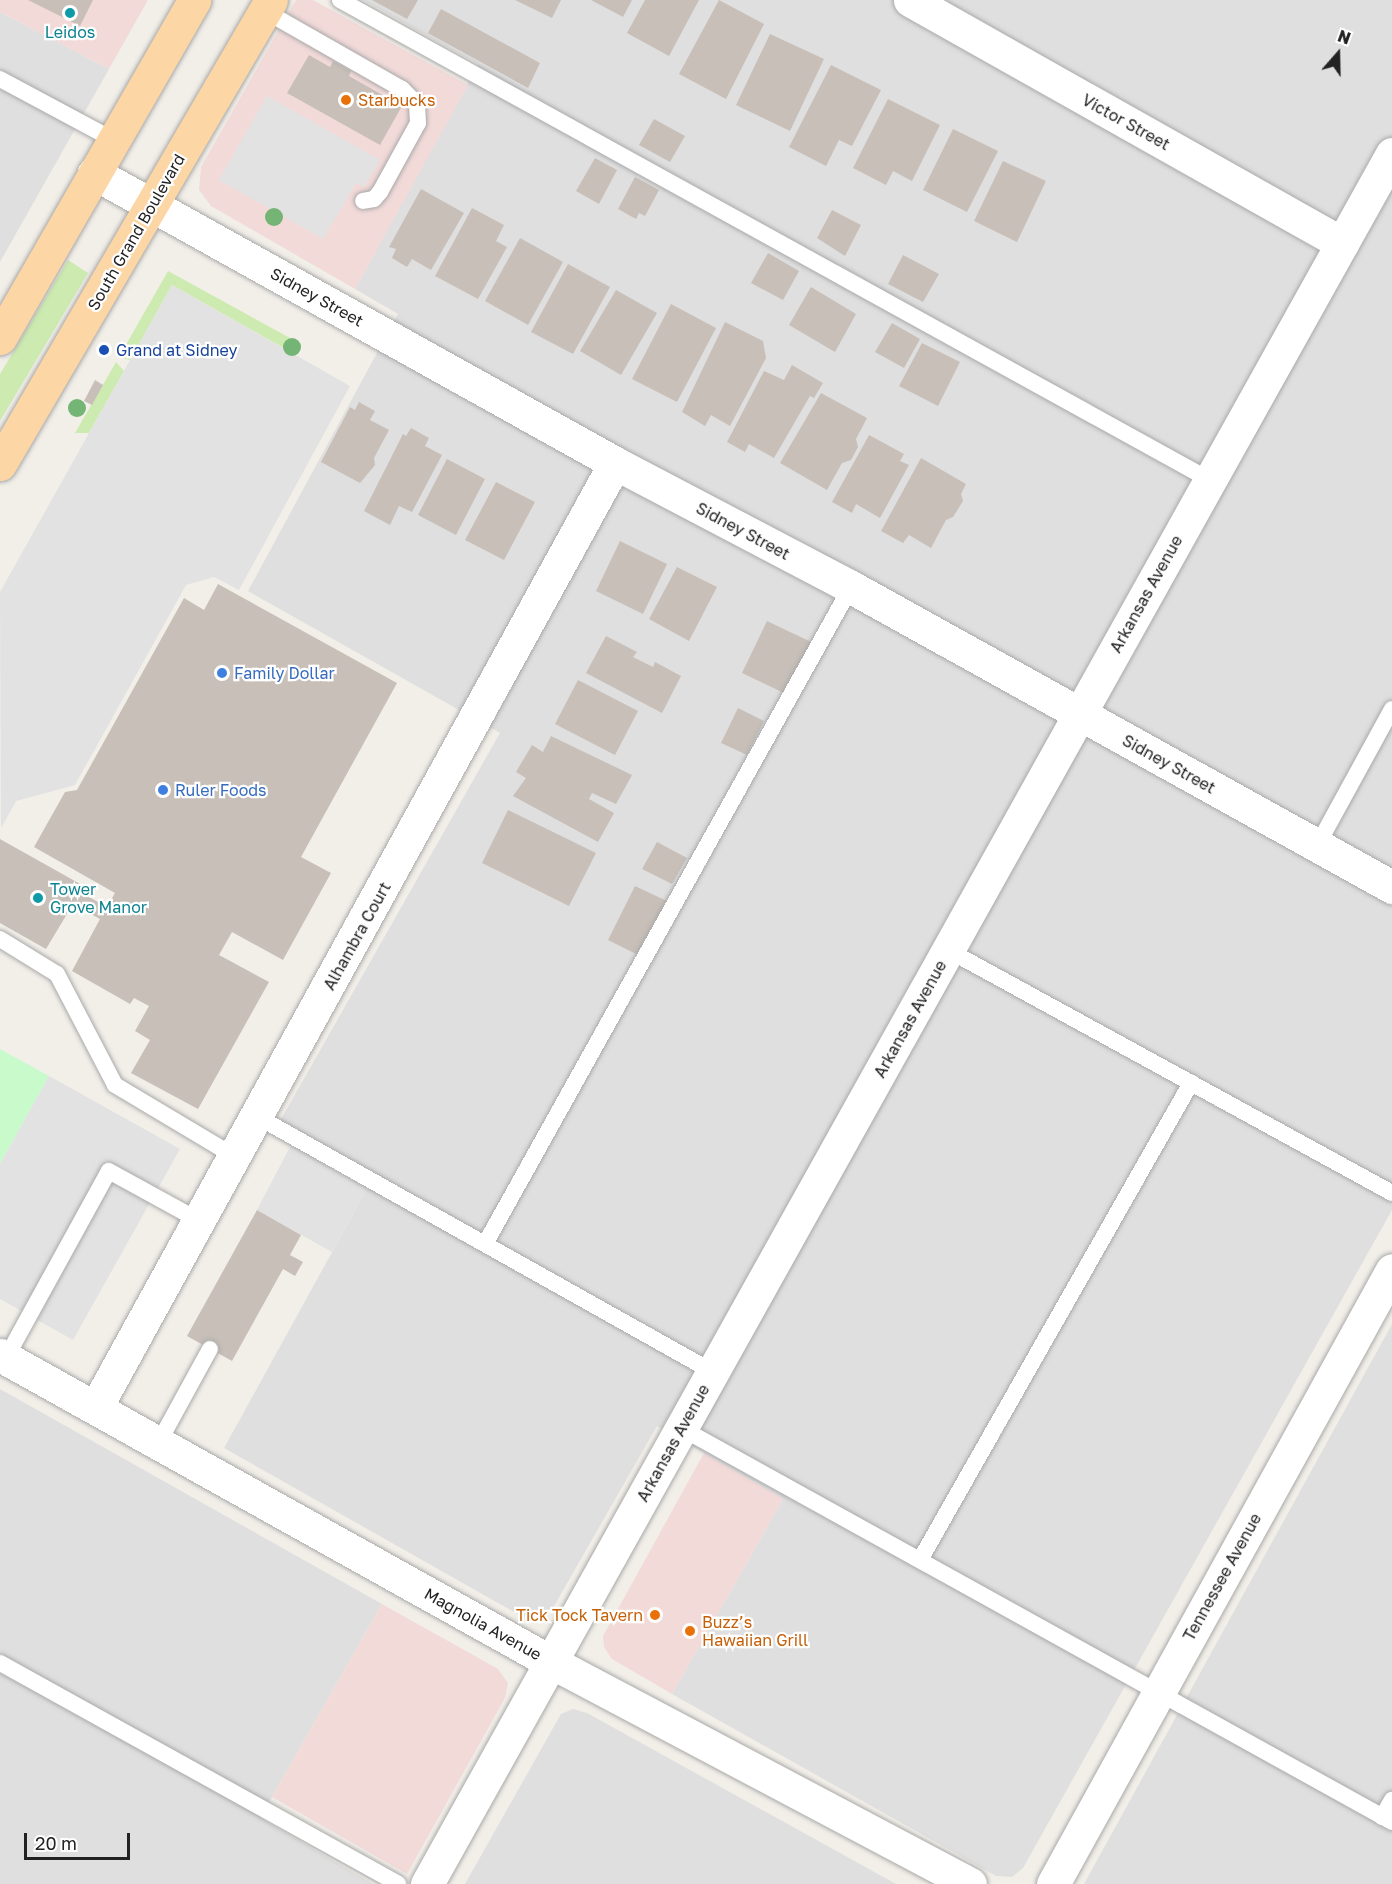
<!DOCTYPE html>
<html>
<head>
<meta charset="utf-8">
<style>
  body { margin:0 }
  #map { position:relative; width:1392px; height:1884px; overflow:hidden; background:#f2efe9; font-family:"Golos Text",sans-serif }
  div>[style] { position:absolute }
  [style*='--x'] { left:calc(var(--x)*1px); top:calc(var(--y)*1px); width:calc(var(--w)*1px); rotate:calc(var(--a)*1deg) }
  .residential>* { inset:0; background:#e0dfdf }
  .commercial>* { inset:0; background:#f2dad9 }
  .grass>* { inset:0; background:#cdebb0 }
  .park>* { inset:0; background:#c8facc }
  .parking>* { inset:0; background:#e2e2e2 }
  .building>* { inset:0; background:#c7bfb8 }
  .roads { filter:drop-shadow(0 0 2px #a9a9a9) drop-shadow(0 0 2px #a9a9a9) }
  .service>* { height:16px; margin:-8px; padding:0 8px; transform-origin:8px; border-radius:8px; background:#fff }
  .minor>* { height:33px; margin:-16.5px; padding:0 16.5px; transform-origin:16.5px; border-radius:16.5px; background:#fff }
  .tertiary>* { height:33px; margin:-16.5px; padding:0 16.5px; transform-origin:16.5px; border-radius:16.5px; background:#fff }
  .primary>* { height:33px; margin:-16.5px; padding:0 16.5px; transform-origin:16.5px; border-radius:16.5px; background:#fcd6a4 }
  .trees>* { width:18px; height:18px; margin:-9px; border-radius:50%; background:#74b475 }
  .dots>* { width:16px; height:16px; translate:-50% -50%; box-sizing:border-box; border:3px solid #fff; border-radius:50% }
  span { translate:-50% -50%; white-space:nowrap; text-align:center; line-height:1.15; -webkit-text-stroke:4.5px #fff; paint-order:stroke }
  .culture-label { font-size:16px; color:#0d838f }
  .left { translate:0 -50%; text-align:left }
  .food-label { font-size:16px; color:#c56008 }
  .right { translate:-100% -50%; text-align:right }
  .street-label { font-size:16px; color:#222 }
  .transit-label { font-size:16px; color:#164399 }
  .shop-label { font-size:16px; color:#366cbe }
  .north { position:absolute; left:1308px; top:24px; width:60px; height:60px; -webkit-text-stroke:4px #fff; paint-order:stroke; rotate:20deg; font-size:16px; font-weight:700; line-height:24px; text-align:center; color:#222 }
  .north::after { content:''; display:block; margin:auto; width:21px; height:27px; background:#222; clip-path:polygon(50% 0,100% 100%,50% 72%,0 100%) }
  .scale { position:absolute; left:24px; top:1833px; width:106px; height:27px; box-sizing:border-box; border:3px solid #222; border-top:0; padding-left:8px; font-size:18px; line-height:21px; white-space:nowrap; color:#222; -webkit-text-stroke:4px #fff; paint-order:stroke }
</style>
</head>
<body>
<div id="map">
  <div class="residential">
    <i style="clip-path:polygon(363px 0,1392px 0,1392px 1210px,1023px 1868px,1012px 1877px,996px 1876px,672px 1694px,783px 1499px,657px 1426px,553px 1608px,539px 1616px,523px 1617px,224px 1448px,368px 1187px,272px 1135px,500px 733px,248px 591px,398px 314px,355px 289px,478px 64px)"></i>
    <i style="clip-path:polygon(0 12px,109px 69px,0 262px)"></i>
    <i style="clip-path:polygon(1392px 1324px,1392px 1884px,1084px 1884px)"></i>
    <i style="clip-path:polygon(0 1389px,382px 1604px,260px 1818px,373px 1884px,0 1884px)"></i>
    <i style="clip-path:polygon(573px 1709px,587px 1713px,896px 1884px,465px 1884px,561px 1714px)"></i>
  </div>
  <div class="commercial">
    <i style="clip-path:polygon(0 0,148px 0,109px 69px,0 12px)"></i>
    <i style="clip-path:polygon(296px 0,313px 0,468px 85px,355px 289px,211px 206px,199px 190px,201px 167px)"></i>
    <i style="clip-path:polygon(704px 1453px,783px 1499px,672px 1694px,612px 1659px,604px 1647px,603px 1636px)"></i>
    <i style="clip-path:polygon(382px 1604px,498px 1669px,508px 1683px,505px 1698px,407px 1874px,272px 1797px)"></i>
  </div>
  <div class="grass">
    <i style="clip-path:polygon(68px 260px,88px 273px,0 421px,0 374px)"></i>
    <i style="clip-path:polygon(168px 271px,301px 344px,296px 355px,172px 285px,130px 360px,119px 357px)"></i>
    <i style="clip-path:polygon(116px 362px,124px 371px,89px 433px,75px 433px)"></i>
  </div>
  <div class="park">
    <i style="clip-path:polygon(0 1049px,49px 1076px,0 1164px)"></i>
  </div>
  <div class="parking">
    <i style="clip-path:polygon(267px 96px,380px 160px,364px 187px,356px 183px,323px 239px,219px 180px)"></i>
    <i style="clip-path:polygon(172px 285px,350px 386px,239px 590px,214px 577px,186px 585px,75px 785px,16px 801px,1px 828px,0 592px)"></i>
    <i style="clip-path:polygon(49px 1076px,180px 1149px,73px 1340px,0 1299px,0 1164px)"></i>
    <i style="clip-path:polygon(291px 1145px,368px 1187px,332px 1252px,257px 1210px)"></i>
  </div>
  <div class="building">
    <i style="clip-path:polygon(28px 0,93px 0,80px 26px)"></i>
    <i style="clip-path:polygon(372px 0,418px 0,407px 19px)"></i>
    <i style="clip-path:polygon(515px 0,561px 0,552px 18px)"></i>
    <i style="clip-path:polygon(591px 0,632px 0,623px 17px)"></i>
    <i style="clip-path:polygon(645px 0,699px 0,669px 56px,627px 33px)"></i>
    <i style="clip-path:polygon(719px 0,764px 24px,726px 99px,679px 74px)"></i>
    <i style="clip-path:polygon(441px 9px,540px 63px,528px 88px,428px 33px)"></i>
    <i style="clip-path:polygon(770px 34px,824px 59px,790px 131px,736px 105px)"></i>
    <i style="clip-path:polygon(309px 55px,330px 67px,333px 61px,351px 71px,349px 76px,402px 106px,380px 145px,287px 93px)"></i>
    <i style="clip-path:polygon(831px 65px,881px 90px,852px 146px,839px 140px,826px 166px,789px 147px)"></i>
    <i style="clip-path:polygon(888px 99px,940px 125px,912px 181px,893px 171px,886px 185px,853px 168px)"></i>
    <i style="clip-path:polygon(654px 119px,685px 136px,670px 162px,639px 145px)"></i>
    <i style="clip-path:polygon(953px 129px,998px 151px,967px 212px,923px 190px)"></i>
    <i style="clip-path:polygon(595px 158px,617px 170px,599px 204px,576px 191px)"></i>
    <i style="clip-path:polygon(1003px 161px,1046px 181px,1017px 242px,974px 221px)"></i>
    <i style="clip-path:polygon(635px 177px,659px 190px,645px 216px,639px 213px,636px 219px,618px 209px)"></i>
    <i style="clip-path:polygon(421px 189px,464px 213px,431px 270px,412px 259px,407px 267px,392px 258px,396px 249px,389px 247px)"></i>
    <i style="clip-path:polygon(472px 208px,504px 225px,496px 241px,507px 247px,478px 299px,435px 276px)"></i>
    <i style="clip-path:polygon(832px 210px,861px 225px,845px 256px,817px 238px)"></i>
    <i style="clip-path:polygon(520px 238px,563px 262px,528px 325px,485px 301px)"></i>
    <i style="clip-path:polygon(768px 253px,799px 271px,783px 300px,751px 283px)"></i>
    <i style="clip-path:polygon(903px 255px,939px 274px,923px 302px,888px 284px)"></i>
    <i style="clip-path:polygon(568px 264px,610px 287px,573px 354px,531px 332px)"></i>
    <i style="clip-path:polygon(811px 287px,856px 314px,835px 352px,789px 325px)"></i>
    <i style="clip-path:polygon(616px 290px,657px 313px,621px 375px,580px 351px)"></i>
    <i style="clip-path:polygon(671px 304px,716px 328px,677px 402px,632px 379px)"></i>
    <i style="clip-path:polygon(725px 322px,763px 341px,766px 358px,730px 426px,711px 415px,705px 426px,682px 412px)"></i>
    <i style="clip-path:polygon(892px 323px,920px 339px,904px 368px,875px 352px)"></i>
    <i style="clip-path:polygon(922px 343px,960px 362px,938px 406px,899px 386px)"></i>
    <i style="clip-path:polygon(792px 365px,823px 383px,814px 398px,810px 396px,774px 458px,749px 444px,745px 452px,727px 442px,764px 371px,784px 380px)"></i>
    <i style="clip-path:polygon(95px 380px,103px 385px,92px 405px,84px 401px)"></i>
    <i style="clip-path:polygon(821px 393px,867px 418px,856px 439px,858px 447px,851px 460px,842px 463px,827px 490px,780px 463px)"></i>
    <i style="clip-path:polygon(359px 402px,375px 411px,370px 420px,389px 430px,374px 458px,375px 465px,360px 483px,321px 462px,350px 407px,355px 410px)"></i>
    <i style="clip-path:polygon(411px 428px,429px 438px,425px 446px,442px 455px,412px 512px,399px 506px,390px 525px,364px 511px,403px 434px,406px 436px)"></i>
    <i style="clip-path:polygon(869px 435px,904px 454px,900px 461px,909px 465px,880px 518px,856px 504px,852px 513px,832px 502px)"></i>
    <i style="clip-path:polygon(921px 458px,966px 484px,961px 494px,963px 501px,953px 517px,946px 520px,931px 548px,909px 535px,903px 543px,881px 531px)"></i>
    <i style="clip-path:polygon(447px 459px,485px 479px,456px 535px,418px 515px)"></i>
    <i style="clip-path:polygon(496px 482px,535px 502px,504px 560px,465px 540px)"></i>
    <i style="clip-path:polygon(620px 541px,667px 564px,643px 614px,596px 591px)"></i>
    <i style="clip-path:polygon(677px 567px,717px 587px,689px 641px,649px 619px)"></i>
    <i style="clip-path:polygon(218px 584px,397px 683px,301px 857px,331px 873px,283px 960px,232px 932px,219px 955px,269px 982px,198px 1109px,131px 1073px,150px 1040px,135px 1031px,149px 1006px,134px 998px,130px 1004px,72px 971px,100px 919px,73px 904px,46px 949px,0 923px,0 839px,82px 885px,80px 892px,107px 907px,115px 893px,34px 847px,65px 792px,77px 790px,184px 598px,204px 610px)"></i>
    <i style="clip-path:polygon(767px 621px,811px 642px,786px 694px,742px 673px)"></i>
    <i style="clip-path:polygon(606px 636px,637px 652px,633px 657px,653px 667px,655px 662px,681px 676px,662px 713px,586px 673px)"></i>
    <i style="clip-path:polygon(578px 680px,638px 711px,615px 755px,555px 724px)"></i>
    <i style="clip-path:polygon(738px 708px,764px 721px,747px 755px,721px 743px)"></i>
    <i style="clip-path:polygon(551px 736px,632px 775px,616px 804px,592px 793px,589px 799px,614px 813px,598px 842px,513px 796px,526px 778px,516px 772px,532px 745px,543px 752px)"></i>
    <i style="clip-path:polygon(508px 810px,596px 853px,569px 906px,482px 863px)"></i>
    <i style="clip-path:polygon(657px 842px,687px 858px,672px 884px,642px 869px)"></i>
    <i style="clip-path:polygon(635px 886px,669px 902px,642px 957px,608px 940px)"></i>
    <i style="clip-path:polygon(257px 1210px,301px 1235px,290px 1255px,303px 1262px,295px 1276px,283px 1269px,232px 1361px,187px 1336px)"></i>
  </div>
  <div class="roads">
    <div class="service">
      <i style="--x:340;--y:0;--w:994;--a:28.89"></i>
      <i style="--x:265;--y:11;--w:158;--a:29.7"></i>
      <i style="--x:402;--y:89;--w:21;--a:45"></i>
      <i style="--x:417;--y:104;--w:19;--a:87"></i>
      <i style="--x:418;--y:123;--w:79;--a:118.8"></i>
      <i style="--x:380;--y:192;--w:9;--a:131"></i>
      <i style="--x:374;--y:199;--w:11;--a:170"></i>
      <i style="--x:0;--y:79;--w:129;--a:28.2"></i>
      <i style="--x:1317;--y:846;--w:156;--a:-61.3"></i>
      <i style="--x:0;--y:939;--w:67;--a:31.6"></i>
      <i style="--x:57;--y:974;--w:125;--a:62.4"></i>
      <i style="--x:115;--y:1085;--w:141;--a:30.8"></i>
      <i style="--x:948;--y:950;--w:506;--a:28.69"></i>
      <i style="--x:258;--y:1117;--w:522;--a:29.27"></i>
      <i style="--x:485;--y:1244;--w:752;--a:-60.88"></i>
      <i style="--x:6;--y:1358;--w:213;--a:-61.2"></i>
      <i style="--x:109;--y:1171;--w:104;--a:28.8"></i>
      <i style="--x:681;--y:1428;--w:813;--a:28.99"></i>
      <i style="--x:159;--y:1442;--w:106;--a:-61.3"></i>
      <i style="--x:920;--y:1560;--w:549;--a:-60.4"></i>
      <i style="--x:0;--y:1663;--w:455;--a:29"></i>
      <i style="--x:1382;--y:1817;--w:20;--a:-60"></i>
    </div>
    <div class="minor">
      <i style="--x:910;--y:0;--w:496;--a:29.4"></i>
      <i style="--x:0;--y:1355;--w:631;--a:29.13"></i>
      <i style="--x:551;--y:1662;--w:474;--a:27.9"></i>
      <i style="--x:96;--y:1407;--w:1077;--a:-61.2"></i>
      <i style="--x:427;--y:1884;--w:1981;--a:-60.85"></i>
      <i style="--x:1053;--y:1884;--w:701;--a:-61.1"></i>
    </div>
    <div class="tertiary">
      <i style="--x:94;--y:173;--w:596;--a:29.1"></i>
      <i style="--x:615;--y:463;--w:267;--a:27.7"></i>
      <i style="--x:851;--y:587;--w:619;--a:29.01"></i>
    </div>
    <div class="primary">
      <i style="--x:0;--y:338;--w:390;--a:-60.1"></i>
      <i style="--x:0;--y:464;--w:537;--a:-59.71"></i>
    </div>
  </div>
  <div class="trees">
    <i style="left:274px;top:217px"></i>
    <i style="left:292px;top:347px"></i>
    <i style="left:77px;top:408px"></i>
  </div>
  <div class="dots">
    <i style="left:70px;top:13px;background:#0f9aa8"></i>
    <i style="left:346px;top:100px;background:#e8710a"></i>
    <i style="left:104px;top:350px;background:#1a4fb4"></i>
    <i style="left:222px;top:673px;background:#3f7fe0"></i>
    <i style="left:163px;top:790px;background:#3f7fe0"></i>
    <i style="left:38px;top:898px;background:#0f9aa8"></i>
    <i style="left:655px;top:1615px;background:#e8710a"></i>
    <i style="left:690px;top:1631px;background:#e8710a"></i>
  </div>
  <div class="culture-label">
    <span style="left:70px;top:32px">Leidos</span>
    <span class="left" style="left:50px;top:898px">Tower<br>Grove Manor</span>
  </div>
  <div class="food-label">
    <span class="left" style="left:358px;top:100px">Starbucks</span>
    <span class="right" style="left:643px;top:1615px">Tick Tock Tavern</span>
    <span class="left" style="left:702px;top:1631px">Buzz’s<br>Hawaiian Grill</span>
  </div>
  <div class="street-label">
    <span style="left:1126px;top:122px;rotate:29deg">Victor Street</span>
    <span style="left:136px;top:232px;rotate:-60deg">South Grand Boulevard</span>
    <span style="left:317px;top:297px;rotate:29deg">Sidney Street</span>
    <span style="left:743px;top:531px;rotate:28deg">Sidney Street</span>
    <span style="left:1146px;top:594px;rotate:-61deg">Arkansas Avenue</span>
    <span style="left:1169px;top:764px;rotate:29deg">Sidney Street</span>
    <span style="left:357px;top:936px;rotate:-61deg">Alhambra Court</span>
    <span style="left:910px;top:1019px;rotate:-61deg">Arkansas Avenue</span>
    <span style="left:673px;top:1443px;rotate:-61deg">Arkansas Avenue</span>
    <span style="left:1222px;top:1577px;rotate:-61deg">Tennessee Avenue</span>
    <span style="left:483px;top:1624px;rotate:29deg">Magnolia Avenue</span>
  </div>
  <div class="transit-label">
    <span class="left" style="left:116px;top:350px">Grand at Sidney</span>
  </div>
  <div class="shop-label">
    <span class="left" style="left:234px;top:673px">Family Dollar</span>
    <span class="left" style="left:175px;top:790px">Ruler Foods</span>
  </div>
  <div class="north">N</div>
  <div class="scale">20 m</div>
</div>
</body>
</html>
